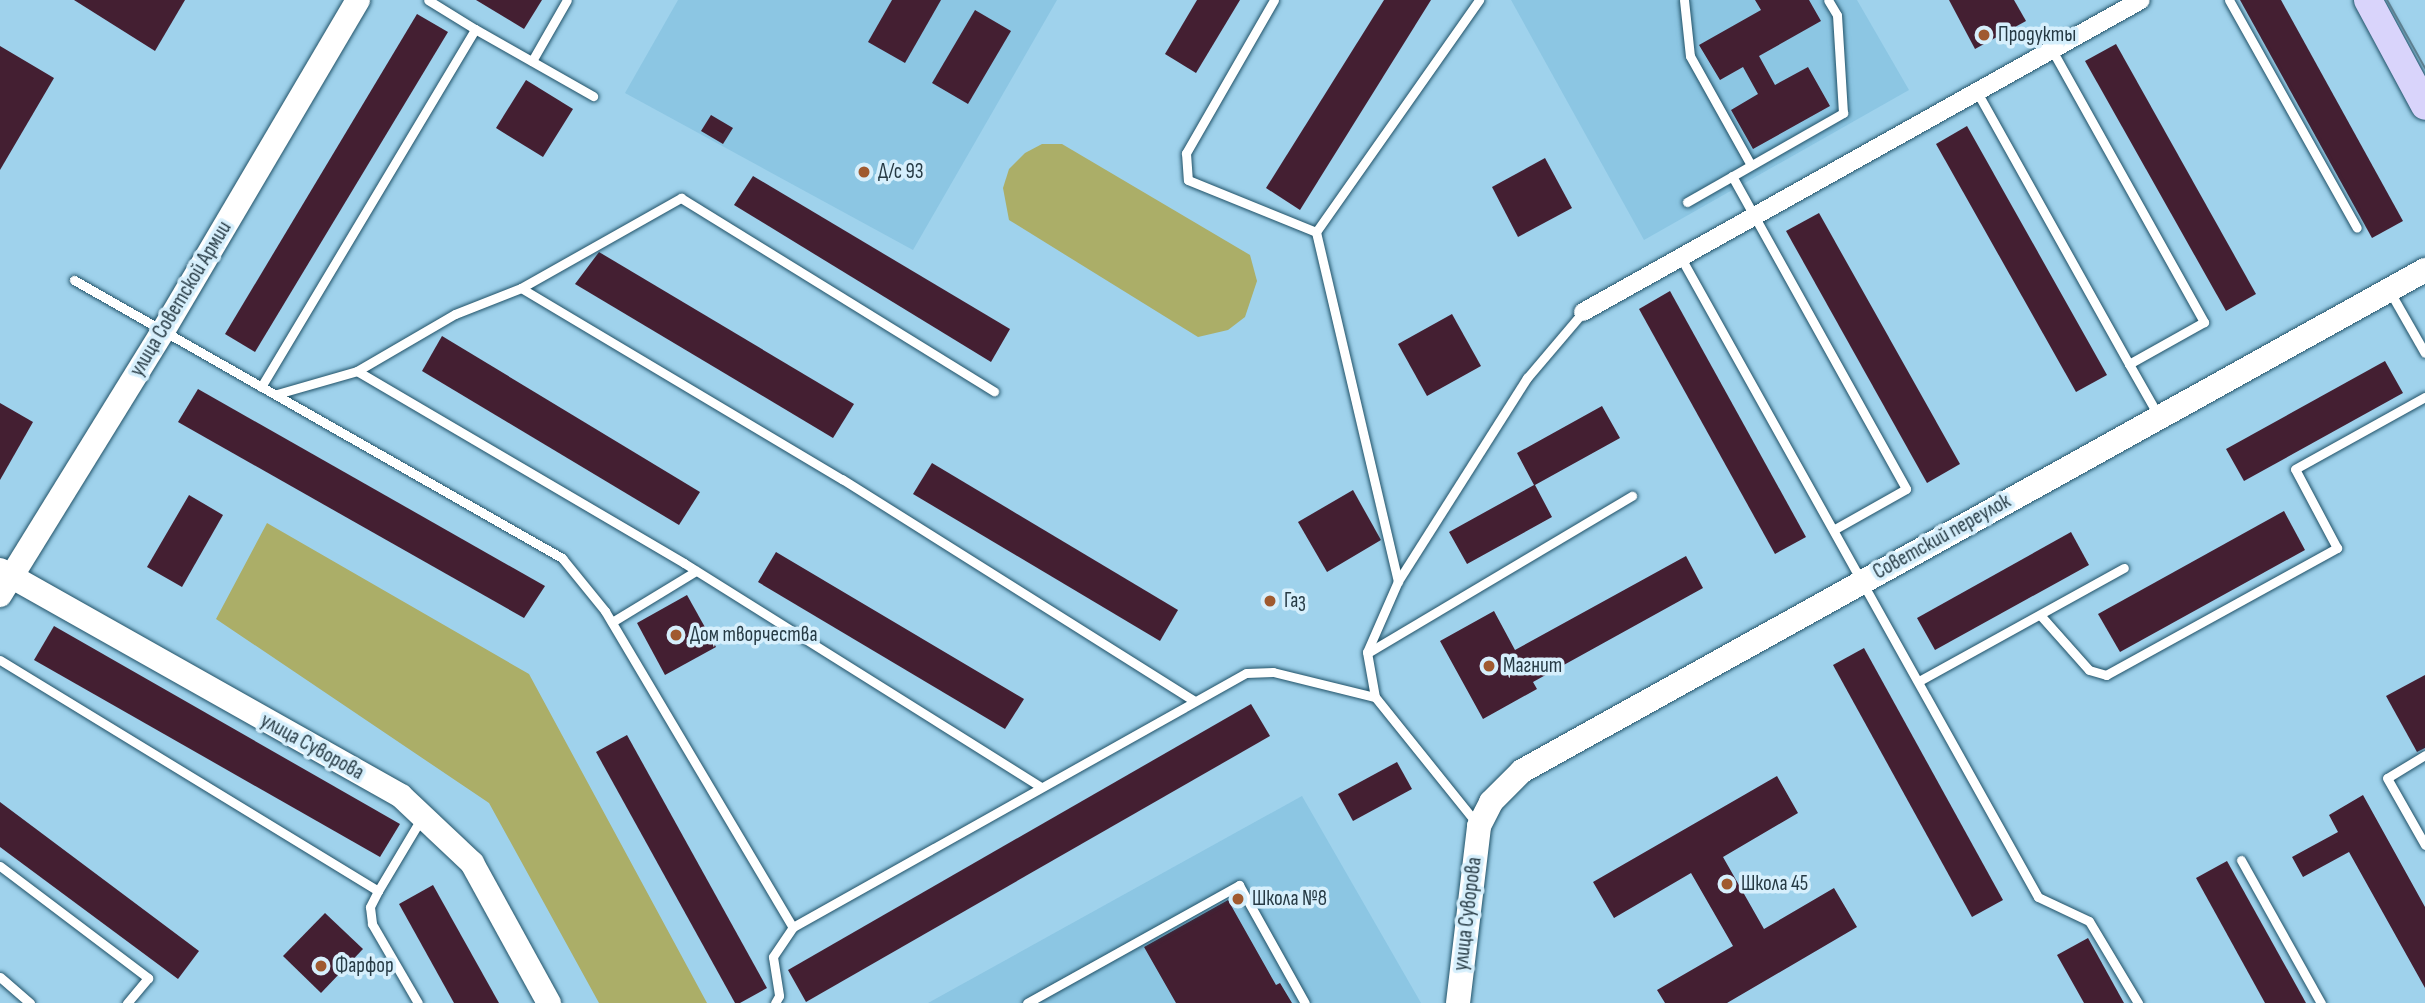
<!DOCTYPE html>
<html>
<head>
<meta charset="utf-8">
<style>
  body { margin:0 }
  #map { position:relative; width:2425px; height:1003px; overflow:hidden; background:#9fd2ec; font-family:"Sofia Sans Condensed",sans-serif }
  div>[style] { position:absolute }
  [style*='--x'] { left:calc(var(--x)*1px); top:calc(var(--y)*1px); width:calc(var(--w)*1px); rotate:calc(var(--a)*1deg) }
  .built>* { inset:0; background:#8cc6e3 }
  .green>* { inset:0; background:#abae68 }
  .building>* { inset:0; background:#441f32 }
  .roads { filter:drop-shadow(0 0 2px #215268) drop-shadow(0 0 2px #215268) }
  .lane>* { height:9px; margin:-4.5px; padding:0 4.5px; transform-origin:4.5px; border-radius:4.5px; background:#fff }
  .street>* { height:18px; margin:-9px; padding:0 9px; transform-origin:9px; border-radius:9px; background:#fff }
  .secondary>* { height:24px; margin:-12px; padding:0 12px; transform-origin:12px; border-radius:12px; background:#fff }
  .primary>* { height:28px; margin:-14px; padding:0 14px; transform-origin:14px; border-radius:14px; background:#d9d4fb }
  .tram>* { height:2px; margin:-1px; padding:0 1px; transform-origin:1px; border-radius:1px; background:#5d7f90 }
  .dots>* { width:19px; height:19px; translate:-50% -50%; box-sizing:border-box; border:4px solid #d6effc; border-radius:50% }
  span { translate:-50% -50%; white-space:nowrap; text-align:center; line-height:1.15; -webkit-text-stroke:7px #d6effc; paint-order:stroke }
  .poi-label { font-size:21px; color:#263a44 }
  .left { translate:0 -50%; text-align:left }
  .street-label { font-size:21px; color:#263a44 }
</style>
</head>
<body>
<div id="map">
  <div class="built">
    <i style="clip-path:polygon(678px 0,1057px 0,913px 250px,625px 93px)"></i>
    <i style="clip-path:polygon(1511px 0,1857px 0,1909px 90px,1644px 240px)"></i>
    <i style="clip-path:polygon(1302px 796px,1421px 1003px,928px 1003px)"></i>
  </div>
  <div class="green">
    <i style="clip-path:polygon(1042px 144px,1062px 144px,1250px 255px,1257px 281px,1245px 317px,1228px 330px,1198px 337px,1009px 220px,1003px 188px,1009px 169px,1025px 153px)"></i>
    <i style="clip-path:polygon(267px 523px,529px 674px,707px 1003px,599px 1003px,489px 803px,216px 619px)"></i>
  </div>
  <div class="building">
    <i style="clip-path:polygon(74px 0,185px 0,155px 51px)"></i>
    <i style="clip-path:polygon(476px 0,542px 0,524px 29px)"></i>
    <i style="clip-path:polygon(892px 0,941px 0,905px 63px,868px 42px)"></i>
    <i style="clip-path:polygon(1197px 0,1240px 0,1196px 73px,1165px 54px)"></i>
    <i style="clip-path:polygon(1384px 0,1431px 0,1300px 210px,1266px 188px)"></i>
    <i style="clip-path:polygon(1755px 0,1809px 0,1821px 21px,1759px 56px,1775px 85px,1808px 67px,1830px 106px,1753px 149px,1731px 110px,1758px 94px,1743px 67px,1720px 80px,1699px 45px,1761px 10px)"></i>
    <i style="clip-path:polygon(1949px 0,2014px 0,2026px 21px,1975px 49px)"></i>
    <i style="clip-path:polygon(2240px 0,2281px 0,2403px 221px,2372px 238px)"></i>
    <i style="clip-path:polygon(975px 10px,1011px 31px,968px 104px,932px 83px)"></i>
    <i style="clip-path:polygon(417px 14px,448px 32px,255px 352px,225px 334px)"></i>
    <i style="clip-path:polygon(2116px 44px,2256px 294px,2226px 311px,2085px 61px)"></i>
    <i style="clip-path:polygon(0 46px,54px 78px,0 170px)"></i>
    <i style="clip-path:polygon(526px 80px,573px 109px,543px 157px,496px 128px)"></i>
    <i style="clip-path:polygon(711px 115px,733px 128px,723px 144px,701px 131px)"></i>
    <i style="clip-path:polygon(1967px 126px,2107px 375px,2076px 392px,1936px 144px)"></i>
    <i style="clip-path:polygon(1545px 158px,1572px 208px,1518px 237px,1492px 187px)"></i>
    <i style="clip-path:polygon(753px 176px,1010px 329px,991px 362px,734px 205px)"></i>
    <i style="clip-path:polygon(1819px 213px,1960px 464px,1927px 483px,1786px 231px)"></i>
    <i style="clip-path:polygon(599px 252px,854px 404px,833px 438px,575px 284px)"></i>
    <i style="clip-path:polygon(1670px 291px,1806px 537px,1775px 554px,1639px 309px)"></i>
    <i style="clip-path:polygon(1452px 314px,1481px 366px,1427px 396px,1398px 344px)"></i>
    <i style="clip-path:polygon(442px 336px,700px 492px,679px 525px,422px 371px)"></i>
    <i style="clip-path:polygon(2385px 361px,2403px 393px,2244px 481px,2226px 449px)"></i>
    <i style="clip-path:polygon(198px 389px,545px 586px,524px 618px,178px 422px)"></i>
    <i style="clip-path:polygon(0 403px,33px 422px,0 480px)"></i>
    <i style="clip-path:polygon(1602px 406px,1620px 438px,1535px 485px,1552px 517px,1467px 564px,1449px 532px,1534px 485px,1517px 453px)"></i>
    <i style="clip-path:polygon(932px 463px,1178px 610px,1160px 641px,913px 494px)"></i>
    <i style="clip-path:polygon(1353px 490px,1381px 540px,1327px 572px,1298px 522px)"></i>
    <i style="clip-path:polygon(189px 495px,223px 515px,182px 587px,147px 567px)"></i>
    <i style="clip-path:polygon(2284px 511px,2305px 550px,2120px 652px,2098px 614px)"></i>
    <i style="clip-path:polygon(2071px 532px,2089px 565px,1935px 650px,1917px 618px)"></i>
    <i style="clip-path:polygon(776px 552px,1024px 699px,1005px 729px,758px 582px)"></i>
    <i style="clip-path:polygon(1686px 556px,1703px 588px,1533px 682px,1537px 689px,1483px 719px,1440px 641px,1494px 611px,1515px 650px)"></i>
    <i style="clip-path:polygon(687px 595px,716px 647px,665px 675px,637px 623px)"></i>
    <i style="clip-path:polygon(54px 626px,400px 824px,380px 857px,34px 660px)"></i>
    <i style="clip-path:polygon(1864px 648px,2003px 900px,1972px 917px,1833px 665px)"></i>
    <i style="clip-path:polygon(2425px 675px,2425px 748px,2417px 752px,2386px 696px)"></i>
    <i style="clip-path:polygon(1251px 704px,1270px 736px,806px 1002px,788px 970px)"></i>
    <i style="clip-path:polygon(627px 735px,767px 988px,740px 1003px,735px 1003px,596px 752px)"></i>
    <i style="clip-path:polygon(1397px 762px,1412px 789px,1353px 821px,1338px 794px)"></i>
    <i style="clip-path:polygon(1777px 776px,1798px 813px,1723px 857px,1764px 929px,1834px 888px,1857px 927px,1727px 1003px,1665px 1003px,1657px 990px,1733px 946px,1691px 873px,1614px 918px,1593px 882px)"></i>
    <i style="clip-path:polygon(2363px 795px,2425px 907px,2425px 988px,2349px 852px,2303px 877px,2292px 857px,2338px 832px,2329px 815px)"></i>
    <i style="clip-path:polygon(0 802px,199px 951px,178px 979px,0 847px)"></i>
    <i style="clip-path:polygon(2227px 861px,2306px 1003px,2265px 1003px,2196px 878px)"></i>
    <i style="clip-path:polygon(433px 885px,499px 1003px,454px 1003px,399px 904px)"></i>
    <i style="clip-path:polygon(1228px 900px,1276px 985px,1280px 983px,1292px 1003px,1176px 1003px,1144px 947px)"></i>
    <i style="clip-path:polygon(325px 913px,363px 949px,321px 993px,283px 956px)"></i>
    <i style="clip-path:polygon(2088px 938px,2124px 1003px,2084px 1003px,2057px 955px)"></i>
  </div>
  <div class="roads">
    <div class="lane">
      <i style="--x:1274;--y:0;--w:177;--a:119.9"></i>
      <i style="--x:1186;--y:153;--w:27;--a:86"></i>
      <i style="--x:1188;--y:180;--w:138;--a:22.1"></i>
      <i style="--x:1316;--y:232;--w:284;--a:-54.9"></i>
      <i style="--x:1684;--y:0;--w:56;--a:83.9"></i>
      <i style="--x:1690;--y:56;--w:125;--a:60.8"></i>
      <i style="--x:2229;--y:0;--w:261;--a:60.7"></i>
      <i style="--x:475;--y:29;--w:136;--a:29.6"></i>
      <i style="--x:2052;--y:50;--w:312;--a:60.8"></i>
      <i style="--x:2204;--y:322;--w:86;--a:150.8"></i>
      <i style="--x:2129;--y:364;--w:59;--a:60.4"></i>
      <i style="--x:532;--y:61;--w:70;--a:-60.2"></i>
      <i style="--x:1977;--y:92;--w:312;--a:60.8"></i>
      <i style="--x:1732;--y:176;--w:358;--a:60.9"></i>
      <i style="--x:1906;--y:489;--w:81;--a:150.6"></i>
      <i style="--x:1687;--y:202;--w:180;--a:-29.7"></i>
      <i style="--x:1843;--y:113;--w:98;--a:-93.5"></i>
      <i style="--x:1837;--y:15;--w:17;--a:-121"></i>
      <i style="--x:1316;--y:232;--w:359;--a:76.8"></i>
      <i style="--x:1681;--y:258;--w:732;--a:60.81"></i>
      <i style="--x:2038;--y:897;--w:56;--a:25.2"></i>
      <i style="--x:2089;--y:921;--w:96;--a:59.1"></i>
      <i style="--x:74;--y:280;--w:562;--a:29.67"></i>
      <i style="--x:562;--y:558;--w:68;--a:50.9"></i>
      <i style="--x:605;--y:611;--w:368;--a:59.3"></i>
      <i style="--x:793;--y:927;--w:36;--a:124"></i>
      <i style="--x:773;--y:957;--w:39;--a:81"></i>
      <i style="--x:779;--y:996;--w:8;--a:120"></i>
      <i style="--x:521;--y:288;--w:374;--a:30.8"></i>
      <i style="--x:842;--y:479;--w:415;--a:32.2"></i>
      <i style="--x:2390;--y:292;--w:70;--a:60.2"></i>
      <i style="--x:357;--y:371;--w:379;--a:30.4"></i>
      <i style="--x:684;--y:563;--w:420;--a:32.1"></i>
      <i style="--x:261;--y:387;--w:417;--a:-59.1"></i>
      <i style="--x:475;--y:29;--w:55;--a:-148.3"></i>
      <i style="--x:277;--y:394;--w:83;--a:-16"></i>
      <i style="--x:357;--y:371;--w:113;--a:-30.2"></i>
      <i style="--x:455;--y:314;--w:71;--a:-21.5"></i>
      <i style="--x:521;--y:288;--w:184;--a:-29.4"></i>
      <i style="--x:681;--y:198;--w:368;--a:31.7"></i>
      <i style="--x:2041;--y:616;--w:72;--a:48.4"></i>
      <i style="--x:2089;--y:670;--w:18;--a:16"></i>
      <i style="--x:2106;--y:675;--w:264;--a:-28.8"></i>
      <i style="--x:2337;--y:548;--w:89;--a:-118"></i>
      <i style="--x:2295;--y:469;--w:149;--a:-29"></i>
      <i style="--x:612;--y:622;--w:98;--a:-31.3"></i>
      <i style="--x:1369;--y:652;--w:306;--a:-30.7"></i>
      <i style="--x:0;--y:660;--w:443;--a:31.4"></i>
      <i style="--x:378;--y:891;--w:84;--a:-59.2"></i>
      <i style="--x:1919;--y:681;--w:234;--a:-28.9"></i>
      <i style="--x:2425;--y:755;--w:44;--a:148.8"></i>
      <i style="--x:2387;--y:778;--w:77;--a:60.4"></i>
      <i style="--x:1478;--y:825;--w:164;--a:-128.8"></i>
      <i style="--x:1375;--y:697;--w:46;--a:-100.1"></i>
      <i style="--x:1367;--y:652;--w:77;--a:-66.4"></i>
      <i style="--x:1398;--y:581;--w:241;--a:-57.6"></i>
      <i style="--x:1527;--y:378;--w:87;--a:-49.7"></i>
      <i style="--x:2241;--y:860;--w:164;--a:60.8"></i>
      <i style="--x:0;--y:866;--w:186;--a:37.1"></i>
      <i style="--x:148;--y:978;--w:33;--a:130"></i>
      <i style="--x:378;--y:891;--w:18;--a:117"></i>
      <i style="--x:370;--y:907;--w:17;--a:83"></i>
      <i style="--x:372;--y:924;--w:91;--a:59.8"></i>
      <i style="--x:793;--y:927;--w:519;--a:-29.28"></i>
      <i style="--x:1246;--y:673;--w:27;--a:-2"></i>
      <i style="--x:1273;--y:672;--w:105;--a:13.8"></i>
      <i style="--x:0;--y:977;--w:40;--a:41"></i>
      <i style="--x:1027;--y:1003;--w:243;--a:-29.1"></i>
      <i style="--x:1239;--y:885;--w:135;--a:60.8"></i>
    </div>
    <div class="street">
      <i style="--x:1583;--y:312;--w:639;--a:-29.21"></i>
    </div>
    <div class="secondary">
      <i style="--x:0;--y:570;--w:460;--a:29.4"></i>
      <i style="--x:401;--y:796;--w:98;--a:43.3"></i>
      <i style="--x:472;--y:863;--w:160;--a:61.2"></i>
      <i style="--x:0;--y:595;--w:310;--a:-58.3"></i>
      <i style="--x:163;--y:331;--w:384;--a:-59.5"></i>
      <i style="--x:1458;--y:1003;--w:178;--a:-83.2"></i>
      <i style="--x:1479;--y:826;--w:27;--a:-63"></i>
      <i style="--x:1491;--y:802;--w:44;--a:-45"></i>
      <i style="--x:1522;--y:771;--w:1033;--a:-29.02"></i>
    </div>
    <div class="primary">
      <i style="--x:2368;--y:0;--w:120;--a:61.7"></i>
    </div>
  </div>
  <div class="tram">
    <i style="--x:2387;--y:0;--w:78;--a:60.8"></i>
  </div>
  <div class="dots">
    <i style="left:1984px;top:35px;background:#a05a2f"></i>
    <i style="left:864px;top:172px;background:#a05a2f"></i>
    <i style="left:1270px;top:601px;background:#a05a2f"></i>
    <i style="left:676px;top:635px;background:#a05a2f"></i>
    <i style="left:1489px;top:666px;background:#a05a2f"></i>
    <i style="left:1727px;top:884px;background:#a05a2f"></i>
    <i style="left:1238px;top:899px;background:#a05a2f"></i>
    <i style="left:321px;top:966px;background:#a05a2f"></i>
  </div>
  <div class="poi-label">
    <span class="left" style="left:1998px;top:35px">Продукты</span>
    <span class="left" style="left:878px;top:172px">Д/с 93</span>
    <span class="left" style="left:1284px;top:601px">Газ</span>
    <span class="left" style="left:690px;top:635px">Дом творчества</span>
    <span class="left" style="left:1503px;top:666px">Магнит</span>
    <span class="left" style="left:1741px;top:884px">Школа 45</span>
    <span class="left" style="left:1252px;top:899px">Школа №8</span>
    <span class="left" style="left:335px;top:966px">Фарфор</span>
  </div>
  <div class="street-label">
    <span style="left:181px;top:299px;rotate:-59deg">улица Советской Армии</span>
    <span style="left:1942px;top:537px;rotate:-29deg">Советский переулок</span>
    <span style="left:312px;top:747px;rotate:29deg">улица Суворова</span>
    <span style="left:1468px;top:914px;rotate:-83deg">улица Суворова</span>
  </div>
</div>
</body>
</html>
